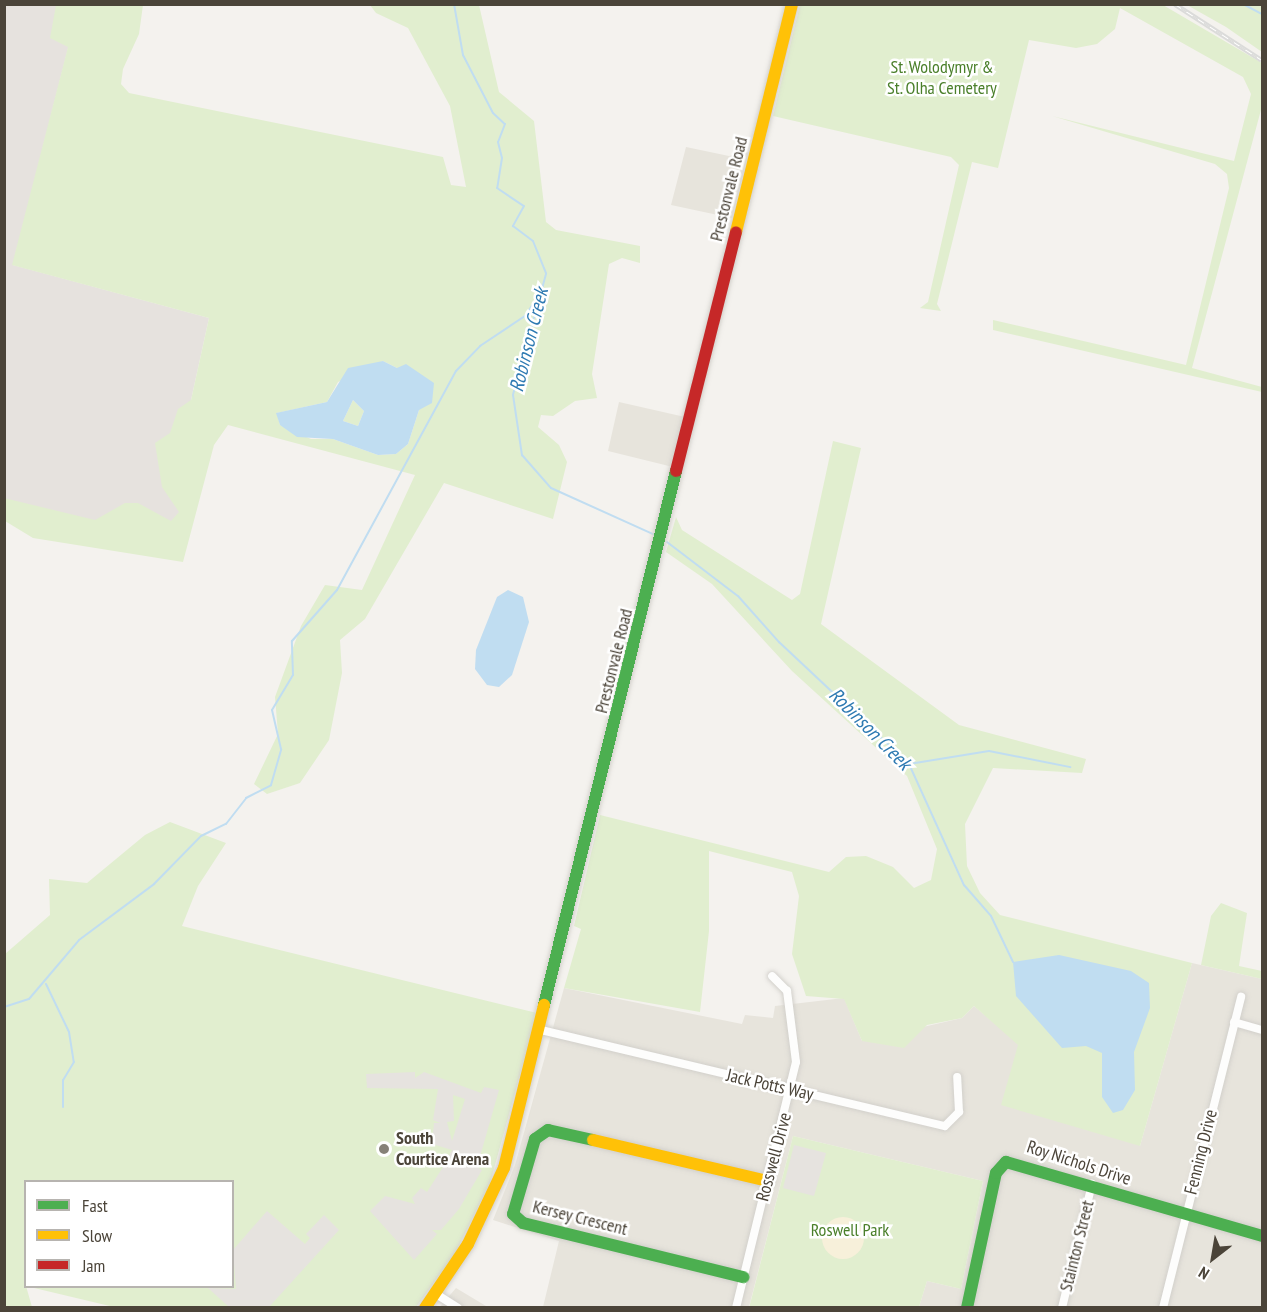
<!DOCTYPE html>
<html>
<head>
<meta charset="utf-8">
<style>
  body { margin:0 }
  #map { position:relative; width:1267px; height:1312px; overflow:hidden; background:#f4f2ee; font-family:"PT Sans Narrow",sans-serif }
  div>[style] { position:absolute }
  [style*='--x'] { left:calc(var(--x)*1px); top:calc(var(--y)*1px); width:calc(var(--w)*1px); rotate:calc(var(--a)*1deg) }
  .residential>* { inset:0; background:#e7e4dc }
  .industrial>* { inset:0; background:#e6e2de }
  .green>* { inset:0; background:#e1eecf }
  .sand>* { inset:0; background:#f7f0da }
  .round { border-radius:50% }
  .parking>* { inset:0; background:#e6e3df }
  .water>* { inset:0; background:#c0ddf1 }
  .stream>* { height:2px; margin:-1px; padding:0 1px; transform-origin:1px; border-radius:1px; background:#c0ddf1 }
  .roads { filter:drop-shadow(0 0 2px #d2d0cb) drop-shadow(0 0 2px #d2d0cb) }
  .street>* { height:8px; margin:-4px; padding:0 4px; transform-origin:4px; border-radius:4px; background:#fdfdfc }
  .fast>* { height:12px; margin:-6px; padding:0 6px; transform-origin:6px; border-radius:6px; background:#4caf50 }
  .slow>* { height:12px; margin:-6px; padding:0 6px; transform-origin:6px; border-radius:6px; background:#ffc107 }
  .jam>* { height:12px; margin:-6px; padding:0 6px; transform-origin:6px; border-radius:6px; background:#c62828 }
  .rail>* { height:4.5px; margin-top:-2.25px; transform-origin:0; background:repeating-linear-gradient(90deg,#fff 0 7px,#dbdbda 0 14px); box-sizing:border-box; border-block:2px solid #dbdbda }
  .dots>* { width:16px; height:16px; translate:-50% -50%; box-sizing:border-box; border:3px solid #fff; border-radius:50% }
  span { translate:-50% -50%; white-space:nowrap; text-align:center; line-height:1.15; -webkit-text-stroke:5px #fff; paint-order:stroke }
  .park-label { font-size:18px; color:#4a7f2a }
  .street-label { font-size:18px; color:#4b4439 }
  .poi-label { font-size:18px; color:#4b4439; font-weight:700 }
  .left { translate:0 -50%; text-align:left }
  .water-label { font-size:20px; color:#2e7ab2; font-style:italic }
  .frame { position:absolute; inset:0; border:6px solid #4b4439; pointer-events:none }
  .legend { position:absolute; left:24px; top:1180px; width:210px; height:108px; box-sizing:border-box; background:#fff; border:2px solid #b7b4b0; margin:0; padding:8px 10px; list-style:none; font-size:18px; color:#4b4439 }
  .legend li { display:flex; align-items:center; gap:12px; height:30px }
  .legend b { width:30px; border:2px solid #b7b4b0 }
  .north { position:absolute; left:1183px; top:1228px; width:60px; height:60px; -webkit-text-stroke:4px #fff; paint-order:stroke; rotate:211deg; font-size:16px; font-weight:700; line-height:24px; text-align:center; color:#4b4439 }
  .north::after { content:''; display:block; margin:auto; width:21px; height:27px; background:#4b4439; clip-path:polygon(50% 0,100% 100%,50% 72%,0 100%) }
</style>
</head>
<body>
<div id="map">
  <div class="residential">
    <i style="clip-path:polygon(686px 147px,729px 156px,749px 152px,732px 218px,671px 205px)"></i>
    <i style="clip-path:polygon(619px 402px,685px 417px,673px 467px,608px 451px)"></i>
    <i style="clip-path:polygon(1192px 963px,1262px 979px,1262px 1307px,919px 1307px,927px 1281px,961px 1289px,983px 1181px,793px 1136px,749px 1307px,543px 1307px,559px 1241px,493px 1220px,515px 1165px,564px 988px,742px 1024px,745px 1015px,773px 1018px,775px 1006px,844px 998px,862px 1041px,962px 1018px,974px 1006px,1140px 1146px)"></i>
    <i style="clip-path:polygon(456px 1288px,486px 1306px,489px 1307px,439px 1308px)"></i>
  </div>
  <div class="industrial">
    <i style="clip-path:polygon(5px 5px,79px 5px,13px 265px,209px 318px,191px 400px,181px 558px,5px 514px)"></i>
  </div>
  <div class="green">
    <i style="clip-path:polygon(evenodd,56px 5px,143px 5px,139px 34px,123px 69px,121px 84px,129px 93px,443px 157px,451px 185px,466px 187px,450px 106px,408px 28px,376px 13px,370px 5px,479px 5px,499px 92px,534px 121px,546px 222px,556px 230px,640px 246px,640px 263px,622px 258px,609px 264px,592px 374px,597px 398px,575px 401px,553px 416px,541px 415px,538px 427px,559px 445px,567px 462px,553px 519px,444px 483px,365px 619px,340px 640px,342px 673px,329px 740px,300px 783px,267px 794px,254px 784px,278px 734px,275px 697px,301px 626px,325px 585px,362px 590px,415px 475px,228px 425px,214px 445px,183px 562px,33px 538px,5px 521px,4px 498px,95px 520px,125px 503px,138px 503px,171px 521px,179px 512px,162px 487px,155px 443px,170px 433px,178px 409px,191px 400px,209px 318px,12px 265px,68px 47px,50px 38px,56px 5px,383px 361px,397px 368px,419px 410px,408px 444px,396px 454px,378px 455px,333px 439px,311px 439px,280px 425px,277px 413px,327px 402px,338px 382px,383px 361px)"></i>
    <i style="clip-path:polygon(800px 5px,1163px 5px,1262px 63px,1262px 106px,1192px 368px,1262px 387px,1262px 392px,993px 330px,993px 320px,1186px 365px,1229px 188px,1227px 174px,1215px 164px,1052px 116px,1234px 161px,1251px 94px,1243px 77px,1120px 8px,1115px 29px,1097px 44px,1076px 48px,1029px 40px,998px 168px,972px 162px,937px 304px,941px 311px,920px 308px,928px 302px,959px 165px,951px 157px,773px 116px)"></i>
    <i style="clip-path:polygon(1187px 5px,1262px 5px,1262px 52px,1226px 27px)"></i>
    <i style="clip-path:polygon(353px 400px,364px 411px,358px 426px,343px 421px)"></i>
    <i style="clip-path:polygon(833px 441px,861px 448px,821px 624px,959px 725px,1086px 759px,1082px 773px,993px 768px,965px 824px,967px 866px,980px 893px,1000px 915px,1192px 963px,1140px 1146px,1001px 1105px,1018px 1045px,974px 1006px,962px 1018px,927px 1025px,904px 1048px,862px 1041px,844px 999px,806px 996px,792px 954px,799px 896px,792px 872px,709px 851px,709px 931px,700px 1012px,564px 988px,581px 929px,574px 926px,600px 815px,829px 872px,846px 857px,866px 856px,893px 867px,914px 888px,931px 880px,937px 849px,907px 776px,792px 671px,712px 584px,666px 552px,676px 517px,682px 530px,792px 600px,800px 594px)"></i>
    <i style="clip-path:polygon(170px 822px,226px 843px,198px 886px,182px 926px,537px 1013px,490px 1183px,454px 1255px,416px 1307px,114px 1307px,30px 1287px,232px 1286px,232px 1182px,26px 1182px,26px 1286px,32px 1307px,5px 1308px,5px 954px,50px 915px,49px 879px,87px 883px,145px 835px)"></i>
    <i style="clip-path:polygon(1221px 903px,1247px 913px,1239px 966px,1262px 971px,1262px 979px,1201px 965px,1211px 916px)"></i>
    <i style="clip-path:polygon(793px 1136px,983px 1181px,961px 1289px,927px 1281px,919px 1307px,749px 1308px)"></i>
  </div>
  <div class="sand">
    <i class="round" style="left:822px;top:1217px;width:42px;height:42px"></i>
  </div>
  <div class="parking">
    <i style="clip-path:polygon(evenodd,415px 1072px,415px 1078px,424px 1072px,481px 1093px,484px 1087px,499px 1090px,477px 1167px,482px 1170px,459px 1209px,441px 1230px,432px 1230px,437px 1234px,414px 1260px,370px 1211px,385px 1196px,415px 1204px,412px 1198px,421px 1188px,427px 1192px,443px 1167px,452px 1150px,432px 1144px,434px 1123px,440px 1123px,433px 1120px,438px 1089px,367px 1088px,366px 1074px,415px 1072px,453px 1095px,465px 1099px,452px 1141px,447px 1122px,454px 1121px,453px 1095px)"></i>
    <i style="clip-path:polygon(794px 1145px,826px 1153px,814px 1196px,783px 1188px)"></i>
    <i style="clip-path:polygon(267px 1211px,305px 1244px,310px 1238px,306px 1234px,324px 1215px,339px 1230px,269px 1307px,229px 1307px,208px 1288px,236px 1289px,233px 1250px)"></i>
  </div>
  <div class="water">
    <i style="clip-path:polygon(evenodd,383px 361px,397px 368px,406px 364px,434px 383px,432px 403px,419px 410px,408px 444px,396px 454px,378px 455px,333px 439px,297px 437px,280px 425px,276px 413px,327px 402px,348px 368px,383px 361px,353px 400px,364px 411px,358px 426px,343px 421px,353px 400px)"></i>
    <i style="clip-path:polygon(508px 590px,523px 597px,529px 622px,512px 675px,499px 687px,487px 685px,475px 669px,476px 650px,497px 597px)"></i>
    <i style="clip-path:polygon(1059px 955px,1131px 971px,1149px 983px,1150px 1008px,1134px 1052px,1135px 1090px,1123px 1110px,1113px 1113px,1102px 1097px,1102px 1053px,1086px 1046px,1062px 1048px,1016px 996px,1013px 962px)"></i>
  </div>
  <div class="stream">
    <i style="--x:454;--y:4;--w:52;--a:80"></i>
    <i style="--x:463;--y:55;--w:65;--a:62.7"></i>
    <i style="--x:493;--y:113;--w:16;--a:43"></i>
    <i style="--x:505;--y:124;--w:19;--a:111"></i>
    <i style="--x:498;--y:142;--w:16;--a:76"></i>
    <i style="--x:502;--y:158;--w:30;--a:99"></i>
    <i style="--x:497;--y:188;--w:32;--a:34"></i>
    <i style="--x:524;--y:206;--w:23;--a:119"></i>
    <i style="--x:513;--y:226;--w:25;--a:37"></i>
    <i style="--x:533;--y:241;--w:35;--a:68"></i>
    <i style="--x:546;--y:274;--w:125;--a:105.3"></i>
    <i style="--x:513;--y:395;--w:61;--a:81.5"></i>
    <i style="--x:522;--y:455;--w:44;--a:48.7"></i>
    <i style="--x:551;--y:488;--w:112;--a:24.3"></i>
    <i style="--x:1243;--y:4;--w:21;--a:28"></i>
    <i style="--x:667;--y:542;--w:89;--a:37.3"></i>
    <i style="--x:738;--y:596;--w:62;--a:48.3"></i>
    <i style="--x:779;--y:642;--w:178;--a:43.2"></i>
    <i style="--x:909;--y:764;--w:133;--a:65.6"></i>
    <i style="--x:964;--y:885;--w:41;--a:48.9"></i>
    <i style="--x:991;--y:916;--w:51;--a:64.4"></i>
    <i style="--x:909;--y:764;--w:81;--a:-9.2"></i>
    <i style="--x:989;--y:751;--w:83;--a:11.2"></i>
    <i style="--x:46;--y:984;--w:53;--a:64.4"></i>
    <i style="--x:69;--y:1032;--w:30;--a:81"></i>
    <i style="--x:74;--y:1062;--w:21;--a:121"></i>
    <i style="--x:63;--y:1080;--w:27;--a:90"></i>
    <i style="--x:4;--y:1007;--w:26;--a:-18"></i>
    <i style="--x:29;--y:999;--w:77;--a:-49.7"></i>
    <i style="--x:79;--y:940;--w:94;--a:-36.7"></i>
    <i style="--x:154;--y:884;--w:67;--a:-45.6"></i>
    <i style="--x:201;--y:836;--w:28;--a:-26"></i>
    <i style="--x:226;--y:824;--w:33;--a:-52"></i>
    <i style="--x:246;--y:798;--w:28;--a:-27"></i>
    <i style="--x:271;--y:785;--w:37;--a:-74"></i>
    <i style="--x:281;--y:749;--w:40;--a:-103"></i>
    <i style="--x:272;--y:710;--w:41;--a:-59"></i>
    <i style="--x:293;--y:675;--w:34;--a:-92"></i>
    <i style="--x:292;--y:641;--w:68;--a:-48.6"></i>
    <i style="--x:337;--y:590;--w:249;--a:-61.5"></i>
    <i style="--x:456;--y:371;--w:35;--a:-46"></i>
    <i style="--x:480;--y:346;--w:54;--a:-33.7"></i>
    <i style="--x:525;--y:316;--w:22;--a:-56"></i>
  </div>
  <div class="roads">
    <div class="street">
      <i style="--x:1234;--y:1022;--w:29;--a:16"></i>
      <i style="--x:541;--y:1030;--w:415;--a:13.4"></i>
      <i style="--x:945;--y:1126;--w:20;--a:-45"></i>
      <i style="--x:959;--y:1112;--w:35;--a:-93"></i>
      <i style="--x:436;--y:1294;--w:26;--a:32"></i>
      <i style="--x:736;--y:1308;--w:253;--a:-76.3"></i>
      <i style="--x:796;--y:1062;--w:72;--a:-97.2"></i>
      <i style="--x:787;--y:991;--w:21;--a:-135"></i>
      <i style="--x:1062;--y:1308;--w:128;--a:-76.4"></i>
      <i style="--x:1163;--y:1308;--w:321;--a:-75.9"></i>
    </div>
    <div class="fast">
      <i style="--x:544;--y:1005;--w:550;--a:-76.12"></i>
      <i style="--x:593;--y:1140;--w:46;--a:-167.5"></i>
      <i style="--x:548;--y:1130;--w:16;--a:145"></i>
      <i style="--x:535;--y:1139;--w:78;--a:106.3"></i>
      <i style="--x:513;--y:1214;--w:13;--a:42"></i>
      <i style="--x:523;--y:1223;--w:227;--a:13.8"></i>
      <i style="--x:967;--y:1308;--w:138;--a:-77.9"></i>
      <i style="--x:996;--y:1173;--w:15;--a:-48"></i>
      <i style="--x:1006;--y:1162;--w:266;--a:16.1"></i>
    </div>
    <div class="slow">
      <i style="--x:736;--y:232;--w:235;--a:-76.2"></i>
      <i style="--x:593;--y:1140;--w:180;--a:13.2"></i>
      <i style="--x:425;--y:1308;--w:77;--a:-56.1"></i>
      <i style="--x:468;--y:1244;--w:84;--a:-64.7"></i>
      <i style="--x:504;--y:1168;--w:168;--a:-76.2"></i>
    </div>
    <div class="jam">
      <i style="--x:676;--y:471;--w:246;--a:-75.9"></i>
    </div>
  </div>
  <div class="rail">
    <i style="--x:1175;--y:4;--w:103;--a:32.8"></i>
  </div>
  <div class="dots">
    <i style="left:384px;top:1149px;background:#868178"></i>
  </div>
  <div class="park-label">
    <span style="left:942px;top:78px">St. Wolodymyr &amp;<br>St. Olha Cemetery</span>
    <span style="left:850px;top:1230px">Roswell Park</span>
  </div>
  <div class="street-label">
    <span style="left:729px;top:189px;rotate:-76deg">Prestonvale Road</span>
    <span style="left:614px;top:661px;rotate:-76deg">Prestonvale Road</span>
    <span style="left:770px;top:1085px;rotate:13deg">Jack Potts Way</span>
    <span style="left:1201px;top:1152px;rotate:-76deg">Fenning Drive</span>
    <span style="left:774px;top:1157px;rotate:-75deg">Rosswell Drive</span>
    <span style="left:1079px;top:1163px;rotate:18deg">Roy Nichols Drive</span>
    <span style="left:580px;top:1218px;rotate:14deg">Kersey Crescent</span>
    <span style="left:1077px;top:1246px;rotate:-76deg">Stainton Street</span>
  </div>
  <div class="poi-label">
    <span class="left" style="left:396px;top:1149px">South<br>Courtice Arena</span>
  </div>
  <div class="water-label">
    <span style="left:529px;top:340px;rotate:-76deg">Robinson Creek</span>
    <span style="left:870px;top:729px;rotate:45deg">Robinson Creek</span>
  </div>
  <div class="frame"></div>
  <ul class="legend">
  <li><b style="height:8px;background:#4caf50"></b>Fast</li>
  <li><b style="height:8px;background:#ffc107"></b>Slow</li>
  <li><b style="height:8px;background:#c62828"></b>Jam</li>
  </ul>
  <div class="north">N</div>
</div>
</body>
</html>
